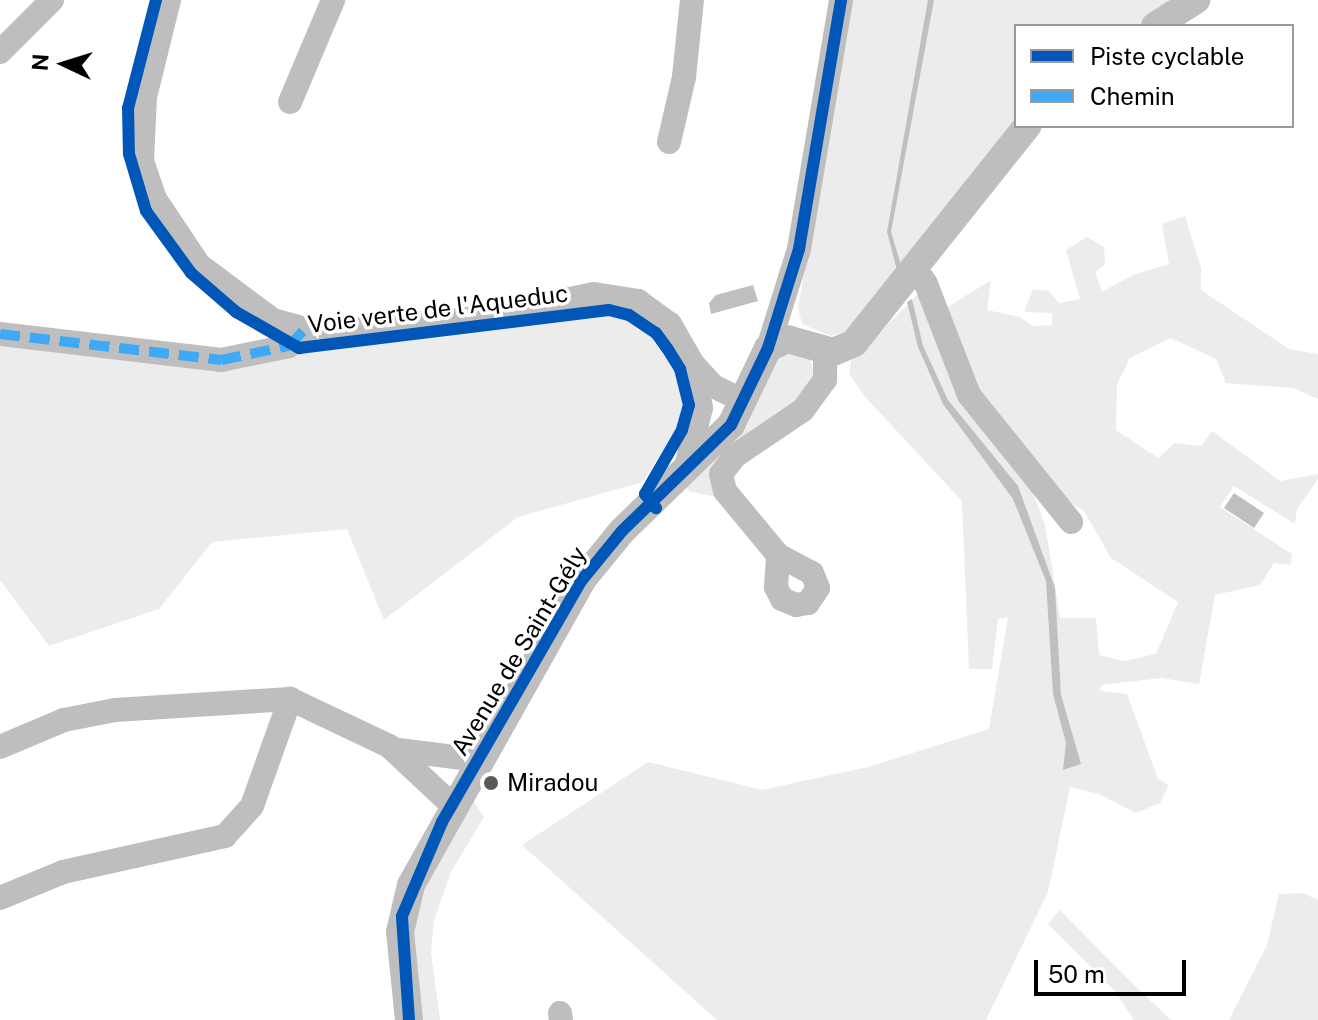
<!DOCTYPE html>
<html>
<head>
<meta charset="utf-8">
<style>
  body { margin:0 }
  #map { position:relative; width:1318px; height:1020px; overflow:hidden; background:#fff; font-family:"Public Sans",sans-serif }
  div>[style] { position:absolute }
  [style*='--x'] { left:calc(var(--x)*1px); top:calc(var(--y)*1px); width:calc(var(--w)*1px); rotate:calc(var(--a)*1deg) }
  .green>* { inset:0; background:#ececec }
  .water>* { inset:0; background:#bfbfbf }
  .minor>* { height:24px; margin:-12px; padding:0 12px; transform-origin:12px; border-radius:12px; background:#bebebe }
  .tertiary>* { height:28px; margin:-14px; padding:0 14px; transform-origin:14px; border-radius:14px; background:#bebebe }
  .quiet>* { height:10px; margin-top:-5px; transform-origin:0; background:repeating-linear-gradient(90deg,#3fa9f5 0 20px,transparent 0 30px) }
  .cycleway>* { height:12px; margin:-6px; padding:0 6px; transform-origin:6px; border-radius:6px; background:#0057b8 }
  .dots>* { width:22px; height:22px; translate:-50% -50%; box-sizing:border-box; border:4px solid #fff; border-radius:50% }
  span { translate:-50% -50%; white-space:nowrap; text-align:center; line-height:1.15; -webkit-text-stroke:7px #fff; paint-order:stroke }
  .street-label { font-size:24px; color:#000 }
  .poi-label { font-size:24px; color:#000 }
  .left { translate:0 -50%; text-align:left }
  .legend { position:absolute; left:1014px; top:24px; width:280px; height:104px; box-sizing:border-box; background:#fff; border:2px solid #999; margin:0; padding:10px 14px; list-style:none; font-size:24px; color:#000 }
  .legend li { display:flex; align-items:center; gap:16px; height:40px }
  .legend b { width:40px; border:2px solid #999 }
  .north { position:absolute; left:24px; top:24px; width:80px; height:80px; -webkit-text-stroke:6px #fff; paint-order:stroke; rotate:274deg; font-size:22px; font-weight:700; line-height:32px; text-align:center; color:#000 }
  .north::after { content:''; display:block; margin:auto; width:28px; height:36px; background:#000; clip-path:polygon(50% 0,100% 100%,50% 72%,0 100%) }
  .scale { position:absolute; left:1034px; top:960px; width:152px; height:36px; box-sizing:border-box; border:4px solid #000; border-top:0; padding-left:10px; font-size:24px; line-height:28px; white-space:nowrap; color:#000; -webkit-text-stroke:6px #fff; paint-order:stroke }
</style>
</head>
<body>
<div id="map">
  <div class="green">
    <i style="clip-path:polygon(850px 0,1182px 0,1143px 26px,1016px 26px,1016px 126px,850px 330px,830px 336px,802px 324px,798px 308px)"></i>
    <i style="clip-path:polygon(evenodd,1185px 216px,1201px 268px,1201px 290px,1289px 349px,1318px 354px,1318px 399px,1294px 388px,1226px 383px,1216px 359px,1171px 338px,1130px 358px,1117px 384px,1116px 430px,1158px 458px,1175px 443px,1201px 446px,1212px 431px,1280px 481px,1318px 474px,1318px 479px,1297px 509px,1295px 524px,1234px 486px,1220px 507px,1292px 554px,1291px 565px,1274px 563px,1260px 585px,1215px 595px,1199px 684px,1161px 678px,1101px 685px,1100px 691px,1127px 694px,1158px 779px,1169px 785px,1160px 803px,1136px 813px,1099px 794px,1070px 787px,1048px 892px,986px 1020px,717px 1020px,522px 845px,648px 762px,762px 790px,868px 767px,989px 729px,1008px 617px,998px 619px,992px 669px,969px 669px,962px 501px,866px 398px,849px 374px,851px 361px,920px 292px,977px 389px,943px 310px,991px 280px,987px 310px,1020px 317px,1033px 326px,1052px 325px,1052px 313px,1024px 312px,1033px 289px,1049px 291px,1059px 303px,1080px 299px,1066px 250px,1087px 237px,1104px 247px,1105px 265px,1095px 272px,1102px 292px,1133px 275px,1169px 264px,1162px 224px,1185px 216px,1032px 491px,1059px 495px,1084px 511px,1111px 558px,1178px 602px,1156px 654px,1124px 661px,1099px 655px,1096px 618px,1060px 618px,1045px 524px,1032px 491px)"></i>
    <i style="clip-path:polygon(591px 305px,643px 314px,674px 343px,694px 405px,688px 426px,681px 422px,643px 482px,518px 517px,384px 620px,347px 529px,212px 542px,159px 609px,49px 646px,0 580px,0 341px,293px 352px,321px 341px)"></i>
    <i style="clip-path:polygon(786px 354px,810px 360px,816px 381px,767px 429px,718px 497px,691px 492px,683px 485px,767px 364px)"></i>
    <i style="clip-path:polygon(469px 794px,484px 817px,451px 872px,434px 920px,431px 952px,440px 1020px,415px 1020px,409px 920px)"></i>
    <i style="clip-path:polygon(1303px 893px,1318px 900px,1318px 1020px,1229px 1020px,1267px 945px,1279px 894px)"></i>
    <i style="clip-path:polygon(1060px 910px,1136px 987px,1171px 1020px,1134px 1020px,1114px 990px,1048px 924px)"></i>
  </div>
  <div class="water">
    <i style="clip-path:polygon(928px 0,934px 0,891px 232px,902px 268px,897px 270px,887px 232px)"></i>
    <i style="clip-path:polygon(753px 285px,758px 301px,711px 314px,709px 303px,716px 295px)"></i>
    <i style="clip-path:polygon(912px 299px,923px 346px,948px 400px,1018px 486px,1055px 588px,1061px 695px,1081px 764px,1063px 770px,1066px 743px,1053px 694px,1046px 581px,1013px 499px,943px 404px,918px 347px,907px 302px)"></i>
    <i style="clip-path:polygon(1234px 493px,1264px 513px,1254px 528px,1224px 508px)"></i>
  </div>
  <div class="minor">
    <i style="--x:169;--y:0;--w:100;--a:103.9"></i>
    <i style="--x:145;--y:97;--w:64;--a:92.7"></i>
    <i style="--x:142;--y:161;--w:40;--a:71.1"></i>
    <i style="--x:155;--y:199;--w:79;--a:56.3"></i>
    <i style="--x:199;--y:265;--w:92;--a:36.6"></i>
    <i style="--x:273;--y:320;--w:50;--a:15.2"></i>
    <i style="--x:321;--y:333;--w:157;--a:-5.5"></i>
    <i style="--x:477;--y:318;--w:119;--a:-11.6"></i>
    <i style="--x:594;--y:294;--w:45;--a:9"></i>
    <i style="--x:638;--y:301;--w:39;--a:36"></i>
    <i style="--x:670;--y:324;--w:46;--a:60.1"></i>
    <i style="--x:693;--y:364;--w:45;--a:79.7"></i>
    <i style="--x:701;--y:408;--w:65;--a:104.3"></i>
    <i style="--x:0;--y:52;--w:74;--a:-45"></i>
    <i style="--x:290;--y:102;--w:111;--a:-67.1"></i>
    <i style="--x:669;--y:142;--w:67;--a:-77"></i>
    <i style="--x:684;--y:77;--w:77;--a:-84.1"></i>
    <i style="--x:915;--y:268;--w:19;--a:55"></i>
    <i style="--x:926;--y:284;--w:119;--a:68.8"></i>
    <i style="--x:969;--y:395;--w:163;--a:51.2"></i>
    <i style="--x:0;--y:334;--w:223;--a:6.7"></i>
    <i style="--x:221;--y:360;--w:69;--a:-11.6"></i>
    <i style="--x:289;--y:346;--w:21;--a:-47"></i>
    <i style="--x:768;--y:348;--w:104;--a:-72.6"></i>
    <i style="--x:799;--y:249;--w:253;--a:-80.4"></i>
    <i style="--x:695;--y:366;--w:27;--a:48"></i>
    <i style="--x:713;--y:386;--w:34;--a:26"></i>
    <i style="--x:778;--y:555;--w:38;--a:28"></i>
    <i style="--x:812;--y:573;--w:16;--a:68"></i>
    <i style="--x:818;--y:588;--w:18;--a:124"></i>
    <i style="--x:808;--y:603;--w:12;--a:171"></i>
    <i style="--x:796;--y:605;--w:15;--a:-157"></i>
    <i style="--x:782;--y:599;--w:13;--a:-117"></i>
    <i style="--x:776;--y:587;--w:32;--a:-86"></i>
    <i style="--x:778;--y:555;--w:83;--a:-129.6"></i>
    <i style="--x:725;--y:491;--w:17;--a:-103"></i>
    <i style="--x:721;--y:474;--w:23;--a:-52"></i>
    <i style="--x:735;--y:456;--w:82;--a:-34.1"></i>
    <i style="--x:803;--y:410;--w:37;--a:-54"></i>
    <i style="--x:825;--y:380;--w:29;--a:-90"></i>
    <i style="--x:0;--y:747;--w:69;--a:-22.9"></i>
    <i style="--x:64;--y:720;--w:52;--a:-11.1"></i>
    <i style="--x:115;--y:710;--w:175;--a:-3.6"></i>
    <i style="--x:290;--y:699;--w:110;--a:25.4"></i>
    <i style="--x:389;--y:746;--w:86;--a:43.1"></i>
    <i style="--x:398;--y:750;--w:81;--a:7.1"></i>
    <i style="--x:0;--y:898;--w:68;--a:-22.4"></i>
    <i style="--x:63;--y:872;--w:166;--a:-12.5"></i>
    <i style="--x:225;--y:836;--w:40;--a:-48"></i>
    <i style="--x:252;--y:806;--w:114;--a:-70.4"></i>
    <i style="--x:560;--y:1013;--w:7;--a:82"></i>
  </div>
  <div class="tertiary">
    <i style="--x:1155;--y:26;--w:49;--a:-32.4"></i>
    <i style="--x:409;--y:1020;--w:88;--a:-95.8"></i>
    <i style="--x:400;--y:932;--w:48;--a:-76.8"></i>
    <i style="--x:411;--y:885;--w:350;--a:-60.7"></i>
    <i style="--x:582;--y:580;--w:63;--a:-50.8"></i>
    <i style="--x:622;--y:531;--w:152;--a:-44.2"></i>
    <i style="--x:731;--y:425;--w:85;--a:-64.3"></i>
    <i style="--x:768;--y:348;--w:21;--a:-25"></i>
    <i style="--x:787;--y:339;--w:48;--a:15.8"></i>
    <i style="--x:833;--y:352;--w:23;--a:-23"></i>
    <i style="--x:854;--y:343;--w:278;--a:-51.4"></i>
  </div>
  <div class="quiet">
    <i style="--x:0;--y:334;--w:223;--a:6.7"></i>
    <i style="--x:221;--y:360;--w:69;--a:-11.6"></i>
    <i style="--x:289;--y:346;--w:21;--a:-47"></i>
  </div>
  <div class="cycleway">
    <i style="--x:156;--y:0;--w:112;--a:104.5"></i>
    <i style="--x:128;--y:108;--w:46;--a:88.8"></i>
    <i style="--x:129;--y:154;--w:59;--a:73.4"></i>
    <i style="--x:146;--y:211;--w:77;--a:54"></i>
    <i style="--x:191;--y:273;--w:60;--a:40.9"></i>
    <i style="--x:236;--y:312;--w:73;--a:29.7"></i>
    <i style="--x:299;--y:348;--w:312;--a:-7"></i>
    <i style="--x:609;--y:310;--w:21;--a:14"></i>
    <i style="--x:629;--y:315;--w:32;--a:34"></i>
    <i style="--x:656;--y:333;--w:19;--a:54"></i>
    <i style="--x:667;--y:348;--w:25;--a:58"></i>
    <i style="--x:680;--y:369;--w:37;--a:76"></i>
    <i style="--x:689;--y:405;--w:26;--a:106"></i>
    <i style="--x:682;--y:430;--w:74;--a:120"></i>
    <i style="--x:645;--y:494;--w:18;--a:52"></i>
    <i style="--x:409;--y:1020;--w:104;--a:-93.9"></i>
    <i style="--x:402;--y:916;--w:102;--a:-66.9"></i>
    <i style="--x:442;--y:822;--w:280;--a:-60"></i>
    <i style="--x:582;--y:580;--w:63;--a:-50.8"></i>
    <i style="--x:622;--y:531;--w:152;--a:-44.2"></i>
    <i style="--x:731;--y:425;--w:85;--a:-64.3"></i>
    <i style="--x:768;--y:348;--w:104;--a:-72.6"></i>
    <i style="--x:799;--y:249;--w:253;--a:-80.4"></i>
  </div>
  <div class="dots">
    <i style="left:491px;top:783px;background:#595959"></i>
  </div>
  <div class="street-label">
    <span style="left:438px;top:309px;rotate:-7deg">Voie verte de l'Aqueduc</span>
    <span style="left:519px;top:651px;rotate:-59deg">Avenue de Saint-Gély</span>
  </div>
  <div class="poi-label">
    <span class="left" style="left:507px;top:783px">Miradou</span>
  </div>
  <ul class="legend">
  <li><b style="height:10px;background:#0057b8"></b>Piste cyclable</li>
  <li><b style="height:10px;background:#3fa9f5"></b>Chemin</li>
  </ul>
  <div class="north">N</div>
  <div class="scale">50 m</div>
</div>
</body>
</html>
